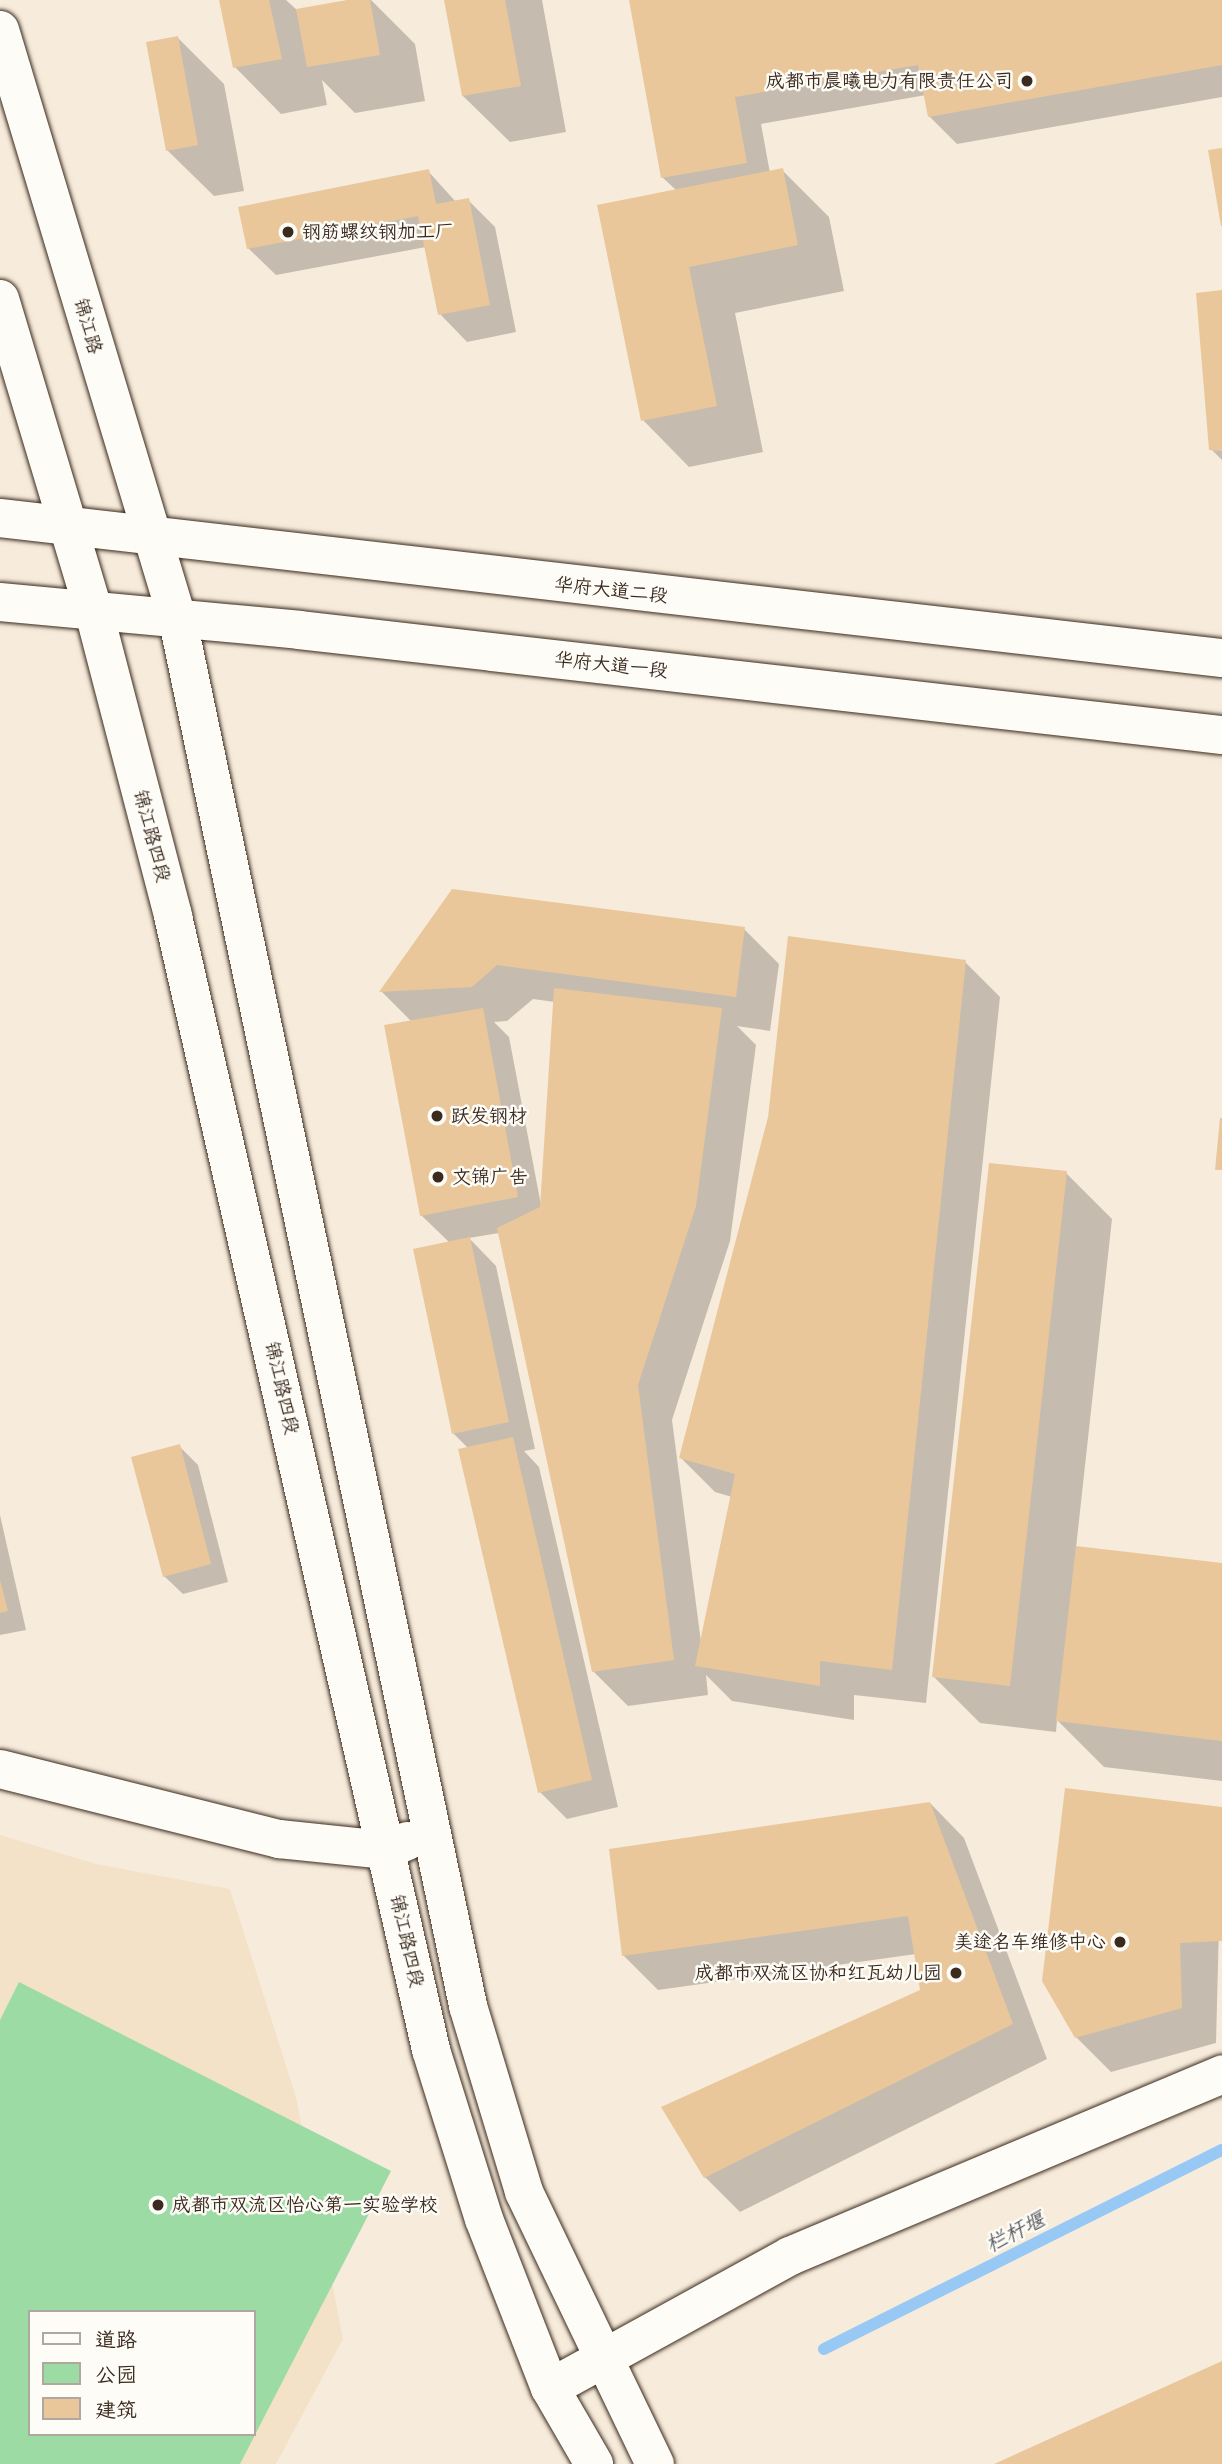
<!DOCTYPE html>
<html>
<head>
<meta charset="utf-8">
<style>
  body { margin:0 }
  #map { position:relative; width:1222px; height:2464px; overflow:hidden; background:#f7ecdb; font-family:Delius,"LXGW WenKai TC",sans-serif }
  div>[style] { position:absolute }
  [style*='--x'] { left:calc(var(--x)*1px); top:calc(var(--y)*1px); width:calc(var(--w)*1px); rotate:calc(var(--a)*1deg) }
  .built>* { inset:0; background:#f3e1c8 }
  .green>* { inset:0; background:#9cdba4 }
  .shadow>* { inset:0; background:#0003 }
  .stream>* { height:12px; margin:-6px; padding:0 6px; transform-origin:6px; border-radius:6px; background:#97c9f4 }
  .building>* { inset:0; background:#eac79b }
  .roads { filter:drop-shadow(0 0 2px #3b2a1e) drop-shadow(0 0 2px #3b2a1e) }
  .minor>* { height:38px; margin:-19px; padding:0 19px; transform-origin:19px; border-radius:19px; background:#fdfcf7 }
  .major>* { height:38px; margin:-19px; padding:0 19px; transform-origin:19px; border-radius:19px; background:#fdfcf7 }
  .dots>* { width:19px; height:19px; translate:-50% -50%; box-sizing:border-box; border:4px solid #fdfcf7; border-radius:50% }
  span { translate:-50% -50%; white-space:nowrap; text-align:center; line-height:1.15; -webkit-text-stroke:5px #fdfcf7; paint-order:stroke }
  .poi-label { font-size:19px; color:#3b2a1e }
  .right { translate:-100% -50%; text-align:right }
  .left { translate:0 -50%; text-align:left }
  .street-label { font-size:19px; color:#3b2a1e }
  .water-label { font-size:21px; color:#575a5e; font-style:italic }
  .legend { position:absolute; left:28px; top:2310px; width:228px; height:126px; box-sizing:border-box; background:#fdfcf7; border:2px solid #afa8a0; margin:0; padding:9px 12px; list-style:none; font-size:21px; color:#3b2a1e }
  .legend li { display:flex; align-items:center; gap:14px; height:35px }
  .legend b { width:35px; border:2px solid #afa8a0 }
</style>
</head>
<body>
<div id="map">
  <div class="built">
    <i style="clip-path:polygon(evenodd,0 1835px,96px 1864px,230px 1889px,296px 2097px,343px 2339px,276px 2464px,0 2464px,0 1835px,30px 2312px,254px 2312px,254px 2434px,30px 2434px,30px 2312px)"></i>
  </div>
  <div class="green">
    <i style="clip-path:polygon(evenodd,19px 1982px,391px 2171px,240px 2464px,0 2464px,0 2020px,19px 1982px,30px 2312px,254px 2312px,254px 2434px,30px 2434px,30px 2312px)"></i>
  </div>
  <div class="shadow">
    <i style="clip-path:polygon(221px 0,286px 0,297px 10px,371px 0,415px 44px,425px 101px,355px 113px,322px 80px,327px 105px,281px 114px,235px 67px)"></i>
    <i style="clip-path:polygon(446px 0,542px 0,566px 132px,510px 142px,463px 96px)"></i>
    <i style="clip-path:polygon(631px 0,1222px 0,1222px 97px,957px 144px,930px 117px,926px 95px,761px 124px,770px 173px,782px 170px,829px 217px,844px 291px,735px 313px,763px 452px,689px 467px,643px 420px,677px 191px,662px 177px)"></i>
    <i style="clip-path:polygon(178px 38px,224px 84px,244px 191px,214px 196px,167px 150px)"></i>
    <i style="clip-path:polygon(428px 171px,456px 202px,468px 200px,495px 227px,516px 332px,467px 342px,440px 314px,426px 247px,276px 275px,248px 248px)"></i>
    <i style="clip-path:polygon(1222px 292px,1222px 460px,1211px 449px)"></i>
    <i style="clip-path:polygon(evenodd,453px 891px,744px 929px,779px 964px,770px 1031px,737px 1026px,756px 1045px,730px 1241px,672px 1420px,701px 1642px,732px 1497px,715px 1492px,681px 1458px,965px 962px,1000px 997px,926px 1703px,854px 1695px,854px 1720px,732px 1701px,706px 1675px,708px 1695px,628px 1706px,593px 1671px,499px 1233px,469px 1238px,496px 1266px,535px 1449px,524px 1451px,539px 1467px,618px 1807px,567px 1819px,540px 1792px,469px 1449px,453px 1433px,450px 1243px,421px 1215px,412px 1022px,381px 991px,453px 891px,533px 999px,555px 1002px,541px 1205px,509px 1037px,494px 1022px,507px 1021px,533px 999px)"></i>
    <i style="clip-path:polygon(1066px 1173px,1112px 1219px,1076px 1548px,1222px 1565px,1222px 1781px,1104px 1767px,1057px 1720px,1056px 1732px,980px 1723px,934px 1677px)"></i>
    <i style="clip-path:polygon(179px 1446px,198px 1465px,228px 1582px,183px 1594px,164px 1576px)"></i>
    <i style="clip-path:polygon(0 1515px,26px 1630px,0 1635px)"></i>
    <i style="clip-path:polygon(930px 1803px,964px 1838px,1047px 2059px,740px 2212px,705px 2177px,922px 1991px,916px 1954px,658px 1990px,623px 1955px)"></i>
    <i style="clip-path:polygon(1222px 1808px,1216px 2043px,1111px 2072px,1076px 2037px)"></i>
  </div>
  <div class="stream">
    <i style="--x:824;--y:2349;--w:445;--a:-26.6"></i>
  </div>
  <div class="building">
    <i style="clip-path:polygon(219px 0,269px 0,282px 59px,233px 68px)"></i>
    <i style="clip-path:polygon(347px 0,370px 0,380px 55px,307px 67px,296px 9px)"></i>
    <i style="clip-path:polygon(444px 0,505px 0,521px 86px,462px 96px)"></i>
    <i style="clip-path:polygon(629px 0,1222px 0,1222px 65px,928px 117px,918px 65px,735px 97px,747px 163px,661px 178px)"></i>
    <i style="clip-path:polygon(178px 36px,198px 145px,166px 151px,146px 42px)"></i>
    <i style="clip-path:polygon(1222px 148px,1222px 226px,1221px 226px,1208px 150px)"></i>
    <i style="clip-path:polygon(783px 168px,798px 245px,689px 267px,717px 406px,641px 421px,597px 205px)"></i>
    <i style="clip-path:polygon(429px 169px,436px 204px,469px 198px,490px 305px,438px 315px,418px 216px,247px 249px,238px 207px)"></i>
    <i style="clip-path:polygon(1222px 290px,1222px 451px,1209px 450px,1196px 293px)"></i>
    <i style="clip-path:polygon(452px 889px,745px 927px,736px 997px,497px 965px,472px 987px,379px 992px)"></i>
    <i style="clip-path:polygon(788px 936px,966px 960px,892px 1670px,820px 1661px,820px 1686px,695px 1666px,735px 1474px,679px 1458px,768px 1117px)"></i>
    <i style="clip-path:polygon(554px 988px,722px 1008px,696px 1206px,638px 1385px,674px 1660px,592px 1672px,497px 1228px,540px 1207px)"></i>
    <i style="clip-path:polygon(483px 1008px,518px 1197px,420px 1216px,384px 1025px)"></i>
    <i style="clip-path:polygon(1220px 1118px,1222px 1118px,1222px 1170px,1215px 1170px)"></i>
    <i style="clip-path:polygon(989px 1163px,1067px 1171px,1010px 1686px,932px 1677px)"></i>
    <i style="clip-path:polygon(470px 1237px,509px 1422px,452px 1434px,413px 1249px)"></i>
    <i style="clip-path:polygon(513px 1437px,592px 1780px,538px 1793px,458px 1449px)"></i>
    <i style="clip-path:polygon(180px 1444px,211px 1564px,163px 1577px,131px 1457px)"></i>
    <i style="clip-path:polygon(1076px 1546px,1222px 1563px,1222px 1741px,1056px 1721px)"></i>
    <i style="clip-path:polygon(0 1580px,8px 1611px,0 1613px)"></i>
    <i style="clip-path:polygon(1065px 1788px,1222px 1807px,1222px 1941px,1180px 1943px,1182px 2008px,1075px 2038px,1042px 1981px)"></i>
    <i style="clip-path:polygon(930px 1802px,1013px 2024px,704px 2178px,661px 2107px,920px 1990px,908px 1916px,622px 1956px,609px 1849px)"></i>
    <i style="clip-path:polygon(1222px 2361px,1222px 2464px,994px 2464px)"></i>
  </div>
  <div class="roads">
    <div class="minor">
      <i style="--x:0;--y:30;--w:617;--a:73.24"></i>
      <i style="--x:178;--y:621;--w:1415;--a:78.17"></i>
      <i style="--x:468;--y:2006;--w:194;--a:73.2"></i>
      <i style="--x:524;--y:2192;--w:302;--a:64.3"></i>
      <i style="--x:0;--y:299;--w:327;--a:73.3"></i>
      <i style="--x:94;--y:612;--w:314;--a:75.4"></i>
      <i style="--x:173;--y:916;--w:1163;--a:77.18"></i>
      <i style="--x:431;--y:2050;--w:177;--a:72.6"></i>
      <i style="--x:484;--y:2219;--w:181;--a:68.7"></i>
      <i style="--x:550;--y:2388;--w:88;--a:59.9"></i>
      <i style="--x:0;--y:1769;--w:288;--a:14.1"></i>
      <i style="--x:279;--y:1839;--w:108;--a:5.9"></i>
      <i style="--x:386;--y:1850;--w:23;--a:-23"></i>
      <i style="--x:550;--y:2388;--w:274;--a:-28.8"></i>
      <i style="--x:790;--y:2256;--w:469;--a:-22.8"></i>
    </div>
    <div class="major">
      <i style="--x:0;--y:518;--w:1230;--a:6.54"></i>
      <i style="--x:0;--y:602;--w:300;--a:5.3"></i>
      <i style="--x:299;--y:630;--w:929;--a:6.49"></i>
    </div>
  </div>
  <div class="dots">
    <i style="left:1027px;top:81px;background:#3b2a1e"></i>
    <i style="left:288px;top:232px;background:#3b2a1e"></i>
    <i style="left:437px;top:1116px;background:#3b2a1e"></i>
    <i style="left:438px;top:1177px;background:#3b2a1e"></i>
    <i style="left:1120px;top:1942px;background:#3b2a1e"></i>
    <i style="left:956px;top:1973px;background:#3b2a1e"></i>
    <i style="left:158px;top:2205px;background:#3b2a1e"></i>
  </div>
  <div class="poi-label">
    <span class="right" style="left:1013px;top:81px">成都市晨曦电力有限责任公司</span>
    <span class="left" style="left:302px;top:232px">钢筋螺纹钢加工厂</span>
    <span class="left" style="left:451px;top:1116px">跃发钢材</span>
    <span class="left" style="left:452px;top:1177px">文锦广告</span>
    <span class="right" style="left:1106px;top:1942px">美途名车维修中心</span>
    <span class="right" style="left:942px;top:1973px">成都市双流区协和红瓦幼儿园</span>
    <span class="left" style="left:172px;top:2205px">成都市双流区怡心第一实验学校</span>
  </div>
  <div class="street-label">
    <span style="left:88px;top:326px;rotate:74deg">锦江路</span>
    <span style="left:611px;top:590px;rotate:6deg">华府大道二段</span>
    <span style="left:611px;top:665px;rotate:6deg">华府大道一段</span>
    <span style="left:152px;top:836px;rotate:75deg">锦江路四段</span>
    <span style="left:282px;top:1388px;rotate:77deg">锦江路四段</span>
    <span style="left:407px;top:1941px;rotate:77deg">锦江路四段</span>
  </div>
  <div class="water-label">
    <span style="left:1015px;top:2232px;rotate:-27deg">栏杆堰</span>
  </div>
  <ul class="legend">
  <li><b style="height:9px;background:#fdfcf7"></b>道路</li>
  <li><b style="height:19px;background:#9cdba4"></b>公园</li>
  <li><b style="height:19px;background:#eac79b"></b>建筑</li>
  </ul>
</div>
</body>
</html>
